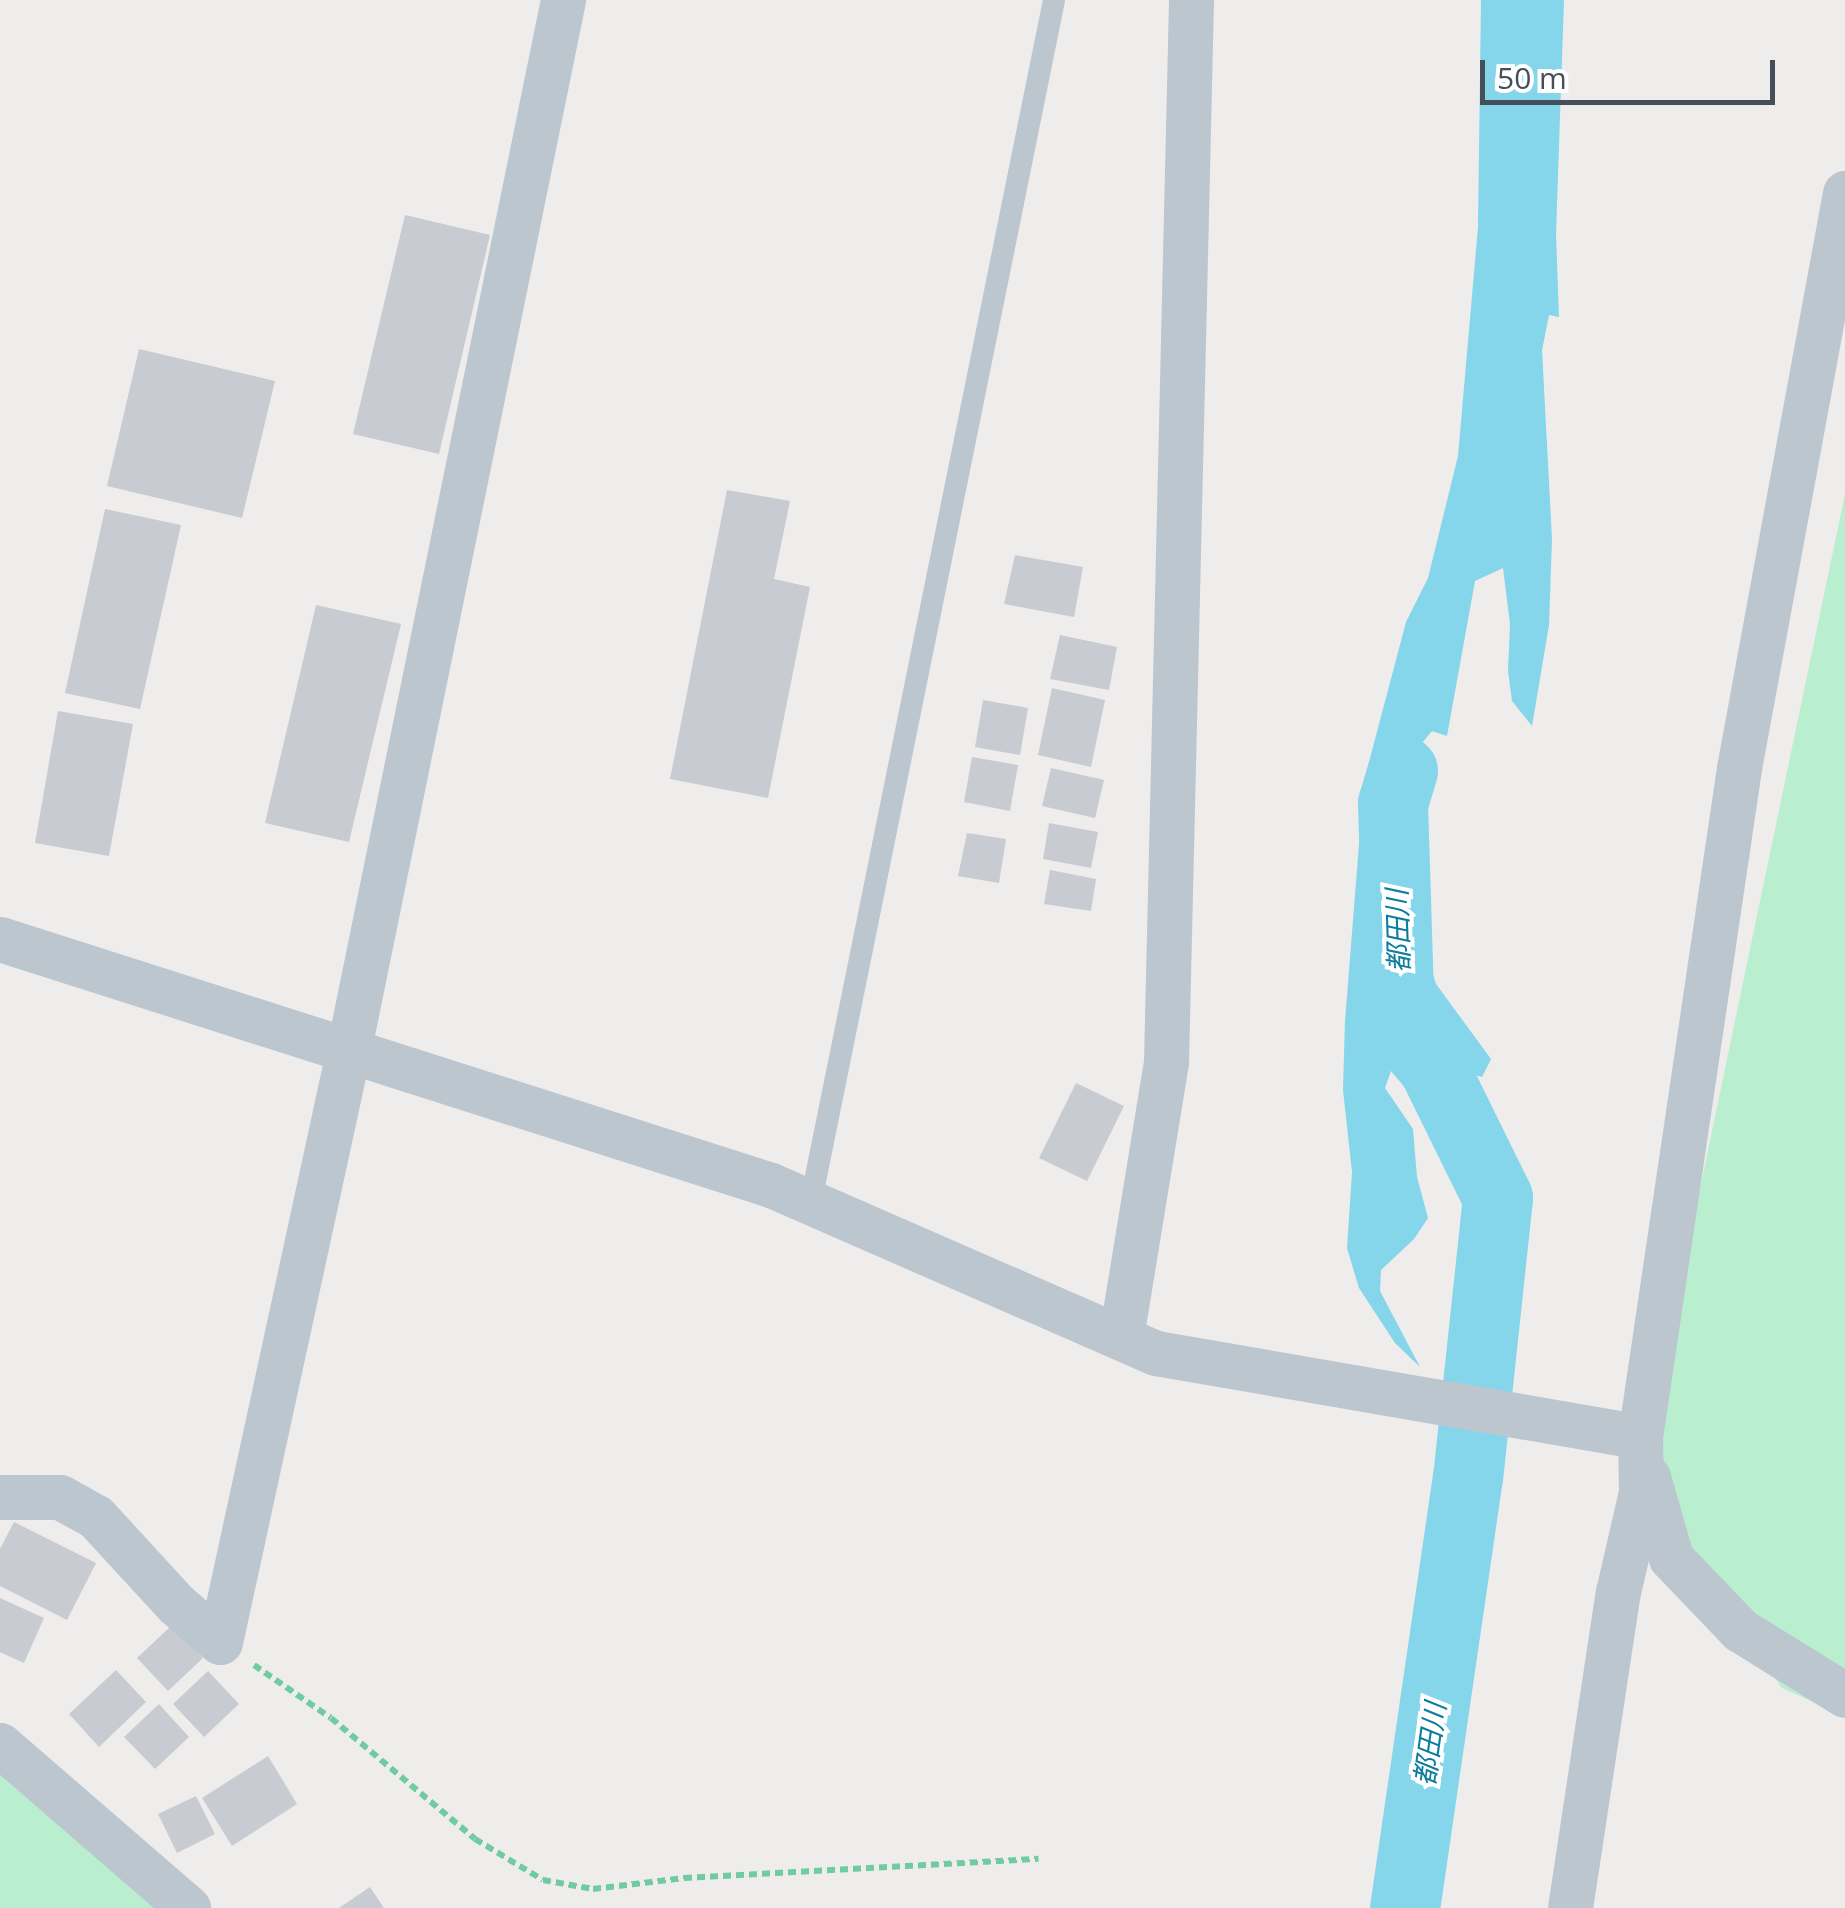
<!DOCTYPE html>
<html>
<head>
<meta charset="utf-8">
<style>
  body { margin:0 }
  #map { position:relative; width:1845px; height:1908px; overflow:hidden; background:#efecec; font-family:"Open Sans","Noto Sans JP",sans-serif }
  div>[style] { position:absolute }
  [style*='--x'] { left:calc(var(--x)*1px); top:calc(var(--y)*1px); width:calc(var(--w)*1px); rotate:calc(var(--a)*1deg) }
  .green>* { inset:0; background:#b9eece }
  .water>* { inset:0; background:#85d5eb }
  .river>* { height:70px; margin:-35px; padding:0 35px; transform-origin:35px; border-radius:35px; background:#85d5eb }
  .building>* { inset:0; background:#c8cbd1 }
  .path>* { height:6px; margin-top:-3px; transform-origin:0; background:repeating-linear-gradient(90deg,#71cba0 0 8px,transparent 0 13px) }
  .lane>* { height:22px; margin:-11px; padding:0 11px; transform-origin:11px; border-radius:11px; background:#bcc6cf }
  .street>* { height:45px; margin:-22.5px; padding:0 22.5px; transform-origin:22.5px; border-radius:22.5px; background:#bcc6cf }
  span { translate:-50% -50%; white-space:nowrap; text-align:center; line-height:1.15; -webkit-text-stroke:8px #fff; paint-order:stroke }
  .water-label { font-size:28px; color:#0c7d9d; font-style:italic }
  .scale { position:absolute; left:1480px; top:60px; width:295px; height:45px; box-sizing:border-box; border:5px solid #444f59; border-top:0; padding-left:12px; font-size:30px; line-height:35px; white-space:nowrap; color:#444f59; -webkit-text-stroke:8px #fff; paint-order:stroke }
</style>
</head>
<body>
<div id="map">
  <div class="green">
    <i style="clip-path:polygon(1845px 494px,1845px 1716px,1782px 1688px,1698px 1566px,1644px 1457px)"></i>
    <i style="clip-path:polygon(0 1767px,154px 1908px,0 1908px)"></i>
  </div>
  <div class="water">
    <i style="clip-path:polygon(1481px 0,1564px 0,1556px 234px,1559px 317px,1549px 315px,1542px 350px,1552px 539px,1549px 625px,1532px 726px,1512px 701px,1508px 671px,1510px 624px,1503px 568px,1475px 581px,1447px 736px,1432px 731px,1422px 743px,1402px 798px,1389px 924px,1411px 906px,1436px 984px,1491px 1059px,1482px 1077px,1471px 1074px,1429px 1020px,1415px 1078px,1417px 1102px,1391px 1071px,1385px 1088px,1413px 1129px,1417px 1177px,1428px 1218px,1414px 1239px,1381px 1270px,1380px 1291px,1420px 1367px,1395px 1343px,1359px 1288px,1347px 1248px,1352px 1172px,1343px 1090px,1345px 1021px,1364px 781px,1406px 622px,1428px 578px,1458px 456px,1478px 227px)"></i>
  </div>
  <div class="river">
    <i style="--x:1403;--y:771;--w:34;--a:107"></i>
    <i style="--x:1393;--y:804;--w:193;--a:88.2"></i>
    <i style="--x:1399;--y:997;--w:224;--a:63.8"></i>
    <i style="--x:1498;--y:1198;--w:281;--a:96.1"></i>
    <i style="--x:1468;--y:1477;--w:436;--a:98.3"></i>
  </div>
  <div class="building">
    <i style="clip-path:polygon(405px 215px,490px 235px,439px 454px,353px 434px)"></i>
    <i style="clip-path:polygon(139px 349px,275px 381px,242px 518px,107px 486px)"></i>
    <i style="clip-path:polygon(727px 490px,790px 501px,774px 579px,810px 587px,768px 798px,670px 779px)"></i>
    <i style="clip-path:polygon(105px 509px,181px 525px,140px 709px,65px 693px)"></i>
    <i style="clip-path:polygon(1015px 555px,1083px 567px,1074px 617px,1004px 604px)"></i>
    <i style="clip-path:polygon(316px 605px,401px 624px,349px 842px,265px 823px)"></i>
    <i style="clip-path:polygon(1060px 635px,1117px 647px,1109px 690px,1050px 679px)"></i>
    <i style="clip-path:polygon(1052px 688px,1105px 700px,1091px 767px,1038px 755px)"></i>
    <i style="clip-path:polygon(983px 700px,1028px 708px,1020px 755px,975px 747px)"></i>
    <i style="clip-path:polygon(58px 711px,133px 724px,109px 856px,35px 843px)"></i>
    <i style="clip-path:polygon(972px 757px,1018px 765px,1010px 811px,964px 802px)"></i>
    <i style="clip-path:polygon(1051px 768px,1104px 780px,1095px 818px,1042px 806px)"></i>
    <i style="clip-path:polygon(1049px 823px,1098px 832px,1091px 868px,1043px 859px)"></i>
    <i style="clip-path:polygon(967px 833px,1006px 839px,999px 883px,958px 876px)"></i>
    <i style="clip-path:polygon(1050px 870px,1096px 879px,1091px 911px,1044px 904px)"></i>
    <i style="clip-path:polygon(1076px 1083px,1124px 1106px,1087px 1181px,1039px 1158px)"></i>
    <i style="clip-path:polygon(14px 1522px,96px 1563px,67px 1620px,0 1586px,0 1549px)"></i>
    <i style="clip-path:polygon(0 1598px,44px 1618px,24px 1663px,0 1652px)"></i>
    <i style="clip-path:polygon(172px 1625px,203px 1658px,168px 1691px,137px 1658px)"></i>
    <i style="clip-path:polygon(116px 1670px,146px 1702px,99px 1747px,69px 1714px)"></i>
    <i style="clip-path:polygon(208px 1671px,239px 1704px,204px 1737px,173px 1704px)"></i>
    <i style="clip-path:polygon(159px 1704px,189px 1737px,155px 1769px,124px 1737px)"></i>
    <i style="clip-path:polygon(268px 1756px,297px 1804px,232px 1846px,202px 1798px)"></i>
    <i style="clip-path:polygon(196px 1796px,215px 1834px,177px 1853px,158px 1814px)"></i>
    <i style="clip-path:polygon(370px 1887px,384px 1908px,339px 1908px)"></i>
  </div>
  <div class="path">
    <i style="--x:254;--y:1665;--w:93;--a:34.5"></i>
    <i style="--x:331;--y:1718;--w:188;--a:40"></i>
    <i style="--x:475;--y:1839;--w:79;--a:31.1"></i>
    <i style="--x:543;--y:1880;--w:51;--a:10.2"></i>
    <i style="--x:593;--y:1889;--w:92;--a:-6.9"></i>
    <i style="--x:684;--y:1878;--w:355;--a:-3.1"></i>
  </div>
  <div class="lane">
    <i style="--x:811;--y:1201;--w:1225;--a:-78.56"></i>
  </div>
  <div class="street">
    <i style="--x:0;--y:939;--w:809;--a:17.7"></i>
    <i style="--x:771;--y:1185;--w:420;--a:23.6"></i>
    <i style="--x:1156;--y:1353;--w:491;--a:9.8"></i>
    <i style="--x:1121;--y:1337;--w:279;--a:-80.7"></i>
    <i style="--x:1166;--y:1062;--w:1062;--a:-88.65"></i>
    <i style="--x:1648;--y:1477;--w:84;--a:74.1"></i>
    <i style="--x:1671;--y:1558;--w:100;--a:46.2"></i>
    <i style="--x:1740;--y:1630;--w:123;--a:31.8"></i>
    <i style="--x:0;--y:1497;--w:60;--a:0"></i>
    <i style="--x:60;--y:1497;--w:41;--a:29.1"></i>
    <i style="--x:96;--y:1517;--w:118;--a:47.4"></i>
    <i style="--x:176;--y:1604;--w:58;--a:40.8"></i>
    <i style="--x:220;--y:1642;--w:608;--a:-77.75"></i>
    <i style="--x:349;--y:1048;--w:1070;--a:-78.46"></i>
    <i style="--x:0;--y:1745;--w:249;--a:40.9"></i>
    <i style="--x:1570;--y:1908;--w:320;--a:-81.4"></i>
    <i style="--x:1618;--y:1592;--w:103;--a:-77"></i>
    <i style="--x:1641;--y:1492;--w:55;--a:-91"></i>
    <i style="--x:1640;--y:1437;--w:676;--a:-81.58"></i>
    <i style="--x:1739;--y:768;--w:585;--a:-79.55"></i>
  </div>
  <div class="water-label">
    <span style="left:1397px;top:931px;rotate:-92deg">都田川</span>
    <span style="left:1429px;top:1744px;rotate:-82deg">都田川</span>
  </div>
  <div class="scale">50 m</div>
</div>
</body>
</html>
